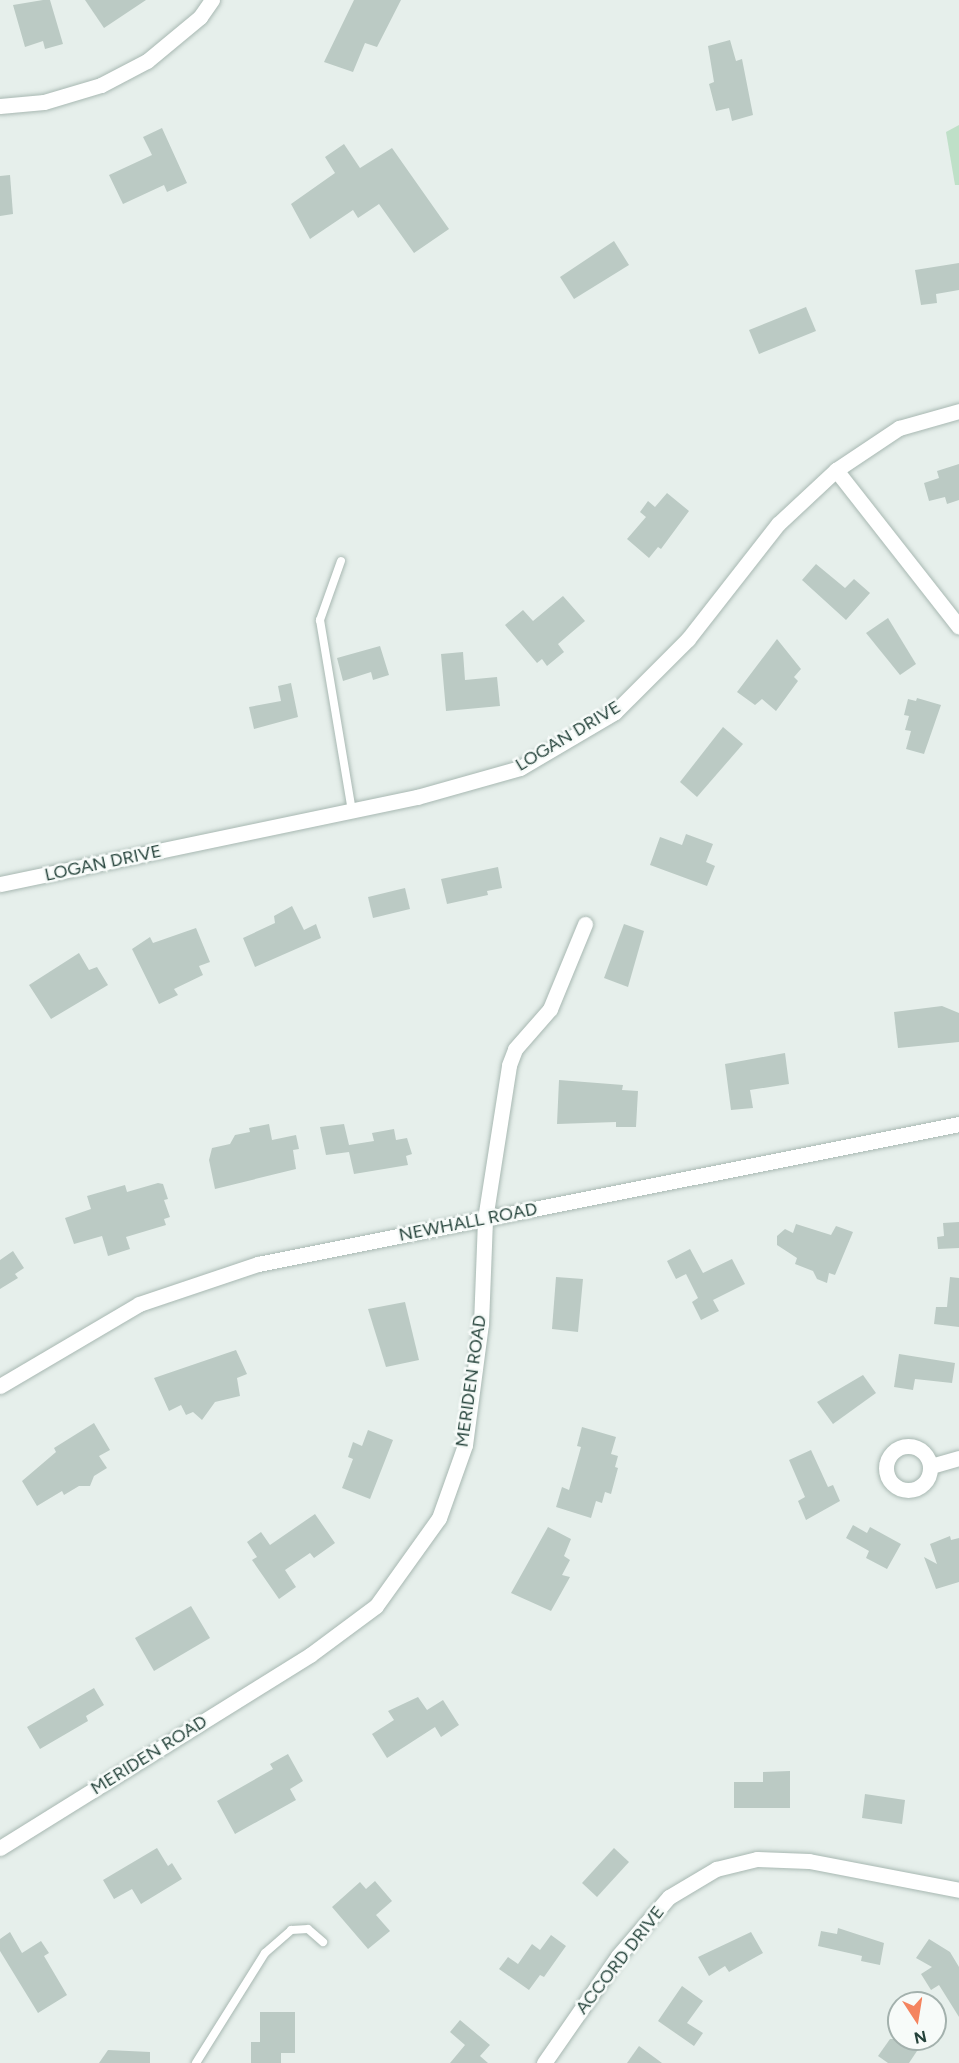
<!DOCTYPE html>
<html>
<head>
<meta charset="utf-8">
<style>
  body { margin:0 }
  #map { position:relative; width:959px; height:2063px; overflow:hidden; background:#e6efeb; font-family:Figtree,sans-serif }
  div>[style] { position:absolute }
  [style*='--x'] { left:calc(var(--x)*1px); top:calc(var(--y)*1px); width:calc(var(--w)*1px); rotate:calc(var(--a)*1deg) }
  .green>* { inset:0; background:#bfe0c8 }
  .building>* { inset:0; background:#bbcac4 }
  .roads { filter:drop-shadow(0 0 2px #a8b8b2) drop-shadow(0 0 2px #a8b8b2) }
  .lane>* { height:8px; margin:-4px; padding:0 4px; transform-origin:4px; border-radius:4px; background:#fff }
  .street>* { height:15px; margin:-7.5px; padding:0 7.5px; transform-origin:7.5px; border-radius:7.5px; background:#fff }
  .street>.ring { margin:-7.5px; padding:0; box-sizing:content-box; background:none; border:15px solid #fff; border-radius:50% }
  span { translate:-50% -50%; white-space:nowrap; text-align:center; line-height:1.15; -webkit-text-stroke:5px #f7fbf9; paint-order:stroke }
  .street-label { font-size:18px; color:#24423a }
  .north { position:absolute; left:887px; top:1991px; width:60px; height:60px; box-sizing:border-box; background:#f7fbf9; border:2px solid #a3b1ad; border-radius:50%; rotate:168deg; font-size:16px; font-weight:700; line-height:24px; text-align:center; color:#24423a }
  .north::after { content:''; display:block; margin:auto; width:21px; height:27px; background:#f4845f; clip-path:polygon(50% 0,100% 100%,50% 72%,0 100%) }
</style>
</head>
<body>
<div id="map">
  <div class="green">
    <i style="clip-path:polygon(959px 125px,959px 185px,955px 185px,946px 132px)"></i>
  </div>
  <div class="building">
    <i style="clip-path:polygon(43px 0,50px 0,63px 44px,45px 49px,43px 41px,25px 47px,13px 5px)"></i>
    <i style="clip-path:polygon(85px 0,146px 0,104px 28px)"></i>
    <i style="clip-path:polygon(354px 0,401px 0,377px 47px,365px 43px,353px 72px,324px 62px)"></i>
    <i style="clip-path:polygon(730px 40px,736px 61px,742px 59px,753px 115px,732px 121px,729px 108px,716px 111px,709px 84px,714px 82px,708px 46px)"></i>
    <i style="clip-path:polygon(162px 128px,187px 183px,167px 192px,164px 185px,123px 204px,109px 175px,152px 155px,143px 137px)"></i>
    <i style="clip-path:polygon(344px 144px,360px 168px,392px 148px,449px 229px,414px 253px,379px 204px,358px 218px,353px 210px,310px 239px,291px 204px,335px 173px,325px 157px)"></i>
    <i style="clip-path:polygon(10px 175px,13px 214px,0 216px,0 176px)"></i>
    <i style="clip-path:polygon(614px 241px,629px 265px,574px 299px,560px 277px)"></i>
    <i style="clip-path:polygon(959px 263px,959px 290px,936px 294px,937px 303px,921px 305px,915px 270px)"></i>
    <i style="clip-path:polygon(806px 307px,816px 331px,759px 354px,749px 330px)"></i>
    <i style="clip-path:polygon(959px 464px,959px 500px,947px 504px,945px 497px,929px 501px,924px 483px,939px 478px,937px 471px)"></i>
    <i style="clip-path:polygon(667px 493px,689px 511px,661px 549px,658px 547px,649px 558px,627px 539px,646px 517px,640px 512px,648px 501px,655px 507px)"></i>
    <i style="clip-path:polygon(816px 564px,845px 588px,854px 579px,870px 593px,846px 620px,802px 580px)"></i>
    <i style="clip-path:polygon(563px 596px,585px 621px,558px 644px,564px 652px,547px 666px,542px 659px,537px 663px,505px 625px,523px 610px,533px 621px)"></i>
    <i style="clip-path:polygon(888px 618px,916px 664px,900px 675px,866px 633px)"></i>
    <i style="clip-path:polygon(777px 639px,801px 669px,794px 677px,798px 681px,776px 711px,762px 699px,755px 705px,737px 692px)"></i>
    <i style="clip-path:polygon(380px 646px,389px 675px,373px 680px,371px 672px,343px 681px,337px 658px)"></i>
    <i style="clip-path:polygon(463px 652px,465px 680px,497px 677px,500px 706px,446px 711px,441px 654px)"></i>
    <i style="clip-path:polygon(291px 683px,298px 717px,254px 729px,249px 707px,281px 701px,278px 686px)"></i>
    <i style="clip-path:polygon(917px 698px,941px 705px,924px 754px,906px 749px,911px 731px,905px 730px,909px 716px,904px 715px,908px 699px,916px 701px)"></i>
    <i style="clip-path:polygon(723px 727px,743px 744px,697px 797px,680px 782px)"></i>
    <i style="clip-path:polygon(686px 834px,713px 844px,706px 862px,715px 866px,707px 886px,650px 865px,660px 837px,682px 845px)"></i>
    <i style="clip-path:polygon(498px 867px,502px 888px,487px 891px,488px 895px,447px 904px,441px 879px)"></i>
    <i style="clip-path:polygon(405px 888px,410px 909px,373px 918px,368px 897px)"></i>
    <i style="clip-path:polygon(292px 906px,304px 930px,316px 924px,321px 938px,255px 967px,243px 938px,275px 923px,274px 916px)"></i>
    <i style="clip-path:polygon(624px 924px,644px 931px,628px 987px,604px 978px)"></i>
    <i style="clip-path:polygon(196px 928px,210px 962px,199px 966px,203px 975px,174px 989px,178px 995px,159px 1004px,132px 949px,150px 937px,153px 943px)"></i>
    <i style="clip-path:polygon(79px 953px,89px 970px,97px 967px,108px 985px,51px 1019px,29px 985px)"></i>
    <i style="clip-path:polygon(942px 1006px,959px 1013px,959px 1042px,898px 1048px,894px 1012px)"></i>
    <i style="clip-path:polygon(785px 1053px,789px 1084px,750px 1090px,753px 1108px,731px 1110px,725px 1064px)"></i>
    <i style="clip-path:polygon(559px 1080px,623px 1085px,622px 1090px,638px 1091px,636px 1127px,616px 1127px,616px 1122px,557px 1124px)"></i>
    <i style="clip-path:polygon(269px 1124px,272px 1140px,296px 1135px,299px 1149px,293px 1150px,296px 1169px,215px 1189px,209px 1160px,212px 1148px,230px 1144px,235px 1135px,250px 1132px,249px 1128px)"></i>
    <i style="clip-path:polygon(344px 1124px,349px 1145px,374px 1141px,372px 1133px,394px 1129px,396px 1140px,407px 1138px,412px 1154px,406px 1156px,408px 1165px,354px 1174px,349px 1152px,326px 1155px,320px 1127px)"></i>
    <i style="clip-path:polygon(158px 1183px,163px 1184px,168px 1199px,164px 1200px,170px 1217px,164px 1219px,166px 1225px,126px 1237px,130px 1249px,108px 1256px,102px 1236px,74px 1244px,65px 1218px,91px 1209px,87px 1196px,125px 1185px,127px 1192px)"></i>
    <i style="clip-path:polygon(959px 1222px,959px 1248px,938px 1249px,937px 1237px,944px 1236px,943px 1223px)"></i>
    <i style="clip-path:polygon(796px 1224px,831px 1235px,836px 1226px,853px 1232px,835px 1275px,829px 1273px,827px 1283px,817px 1279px,813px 1271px,795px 1264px,797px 1258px,777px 1245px,777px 1236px,785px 1229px,793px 1233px)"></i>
    <i style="clip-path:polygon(690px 1249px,703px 1273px,732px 1259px,745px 1284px,713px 1300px,719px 1311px,701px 1320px,692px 1302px,698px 1298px,686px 1274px,676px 1279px,667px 1261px)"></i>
    <i style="clip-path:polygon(13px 1251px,24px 1268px,15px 1274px,18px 1278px,0 1289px,0 1260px)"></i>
    <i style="clip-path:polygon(556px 1277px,583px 1279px,578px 1332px,552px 1329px)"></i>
    <i style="clip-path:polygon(950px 1277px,959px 1278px,959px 1327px,934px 1324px,936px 1307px,947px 1307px)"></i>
    <i style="clip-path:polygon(405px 1302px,419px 1360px,386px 1367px,368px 1309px)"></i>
    <i style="clip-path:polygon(236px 1350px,247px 1374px,237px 1378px,240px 1396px,215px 1402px,202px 1420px,193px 1412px,186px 1415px,181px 1405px,169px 1411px,154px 1378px)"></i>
    <i style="clip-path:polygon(899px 1354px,955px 1363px,952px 1383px,915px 1379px,913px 1390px,894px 1387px)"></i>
    <i style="clip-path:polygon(863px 1375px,876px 1393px,833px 1424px,817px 1402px)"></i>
    <i style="clip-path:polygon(94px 1423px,110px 1450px,99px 1456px,107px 1468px,94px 1476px,90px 1486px,79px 1486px,64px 1495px,62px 1491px,37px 1506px,22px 1481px,56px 1452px,54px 1448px)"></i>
    <i style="clip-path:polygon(582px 1427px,616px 1437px,611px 1454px,618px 1456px,615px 1467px,618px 1468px,611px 1494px,605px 1492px,602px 1503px,596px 1501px,591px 1518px,556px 1507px,562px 1487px,569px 1490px,581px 1447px,577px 1446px)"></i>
    <i style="clip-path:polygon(368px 1430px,393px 1440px,370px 1499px,342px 1488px,353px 1459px,348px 1457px,353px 1442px,362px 1446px)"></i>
    <i style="clip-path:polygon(811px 1450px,828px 1487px,833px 1485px,840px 1501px,806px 1520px,798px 1501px,805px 1497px,789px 1460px)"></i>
    <i style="clip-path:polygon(315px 1514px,335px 1543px,314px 1558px,310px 1553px,285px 1570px,296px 1587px,279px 1599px,252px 1560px,257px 1557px,247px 1542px,261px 1532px,270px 1545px)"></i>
    <i style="clip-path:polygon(853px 1525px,867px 1533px,870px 1527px,901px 1544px,887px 1569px,866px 1558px,869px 1551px,846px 1538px)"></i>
    <i style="clip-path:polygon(548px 1527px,571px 1539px,564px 1556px,570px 1560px,562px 1575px,570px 1577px,551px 1611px,511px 1593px)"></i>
    <i style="clip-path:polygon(950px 1536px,951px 1540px,959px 1538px,959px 1582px,936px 1589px,924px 1557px,937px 1564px,930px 1544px)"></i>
    <i style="clip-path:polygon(191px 1606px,210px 1638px,154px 1671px,135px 1638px)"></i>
    <i style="clip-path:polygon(94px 1688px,104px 1705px,86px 1716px,88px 1721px,40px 1749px,27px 1727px)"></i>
    <i style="clip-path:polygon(418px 1697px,427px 1710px,443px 1700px,459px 1725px,441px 1737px,435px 1727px,387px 1758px,372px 1734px,394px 1720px,388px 1711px)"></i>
    <i style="clip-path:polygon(288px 1754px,303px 1781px,290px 1789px,296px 1800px,235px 1834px,217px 1801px,273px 1769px,270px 1764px)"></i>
    <i style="clip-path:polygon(790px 1771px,790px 1808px,734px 1808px,734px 1782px,763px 1782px,763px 1772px)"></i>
    <i style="clip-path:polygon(865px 1794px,905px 1800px,902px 1824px,862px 1818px)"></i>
    <i style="clip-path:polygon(157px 1848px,168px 1866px,172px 1863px,182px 1879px,141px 1904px,132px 1889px,114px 1899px,103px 1880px)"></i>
    <i style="clip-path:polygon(614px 1848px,629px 1862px,597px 1897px,582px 1883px)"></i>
    <i style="clip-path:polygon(375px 1881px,392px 1901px,376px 1915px,390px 1931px,368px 1949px,332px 1907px,360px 1882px,366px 1889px)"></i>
    <i style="clip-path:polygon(838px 1928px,884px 1943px,880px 1965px,861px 1961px,862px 1956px,818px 1946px,821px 1931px,837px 1934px)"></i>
    <i style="clip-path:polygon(10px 1932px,22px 1953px,41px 1941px,49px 1953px,44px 1956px,67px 1995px,38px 2013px,0 1951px,0 1939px)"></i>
    <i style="clip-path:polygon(751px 1932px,763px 1953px,729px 1972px,725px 1966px,709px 1976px,698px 1957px)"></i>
    <i style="clip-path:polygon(551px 1935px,566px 1946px,544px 1977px,540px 1975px,529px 1990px,499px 1969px,508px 1957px,518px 1964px,532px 1944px,540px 1950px)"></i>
    <i style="clip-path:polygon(929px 1939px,950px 1952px,959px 1967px,959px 2017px,939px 1985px,931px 1990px,921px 1974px,932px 1967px,916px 1958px)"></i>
    <i style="clip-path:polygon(682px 1986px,703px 2001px,687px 2023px,703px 2033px,694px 2046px,658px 2021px)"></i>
    <i style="clip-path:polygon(260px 2012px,295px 2012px,295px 2053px,281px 2053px,281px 2063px,251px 2063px,251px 2042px,260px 2042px)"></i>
    <i style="clip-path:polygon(460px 2020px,490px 2045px,480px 2056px,488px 2063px,450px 2063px,465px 2045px,450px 2032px)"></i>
    <i style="clip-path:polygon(890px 2039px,925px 2039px,909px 2063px,888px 2063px,878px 2056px)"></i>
    <i style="clip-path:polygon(639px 2046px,662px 2063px,627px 2063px)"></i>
    <i style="clip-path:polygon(108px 2050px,150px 2052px,150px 2063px,99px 2063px)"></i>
  </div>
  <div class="roads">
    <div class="lane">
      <i style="--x:341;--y:561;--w:63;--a:109.6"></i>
      <i style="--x:320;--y:620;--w:194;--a:80.5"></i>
      <i style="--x:196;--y:2063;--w:130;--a:-57.9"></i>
      <i style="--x:265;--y:1953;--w:35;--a:-41"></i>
      <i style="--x:291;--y:1930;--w:17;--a:-3"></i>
      <i style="--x:308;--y:1929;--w:20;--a:41"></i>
    </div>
    <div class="street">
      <i style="--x:0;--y:106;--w:44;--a:-5.2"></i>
      <i style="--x:44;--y:102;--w:59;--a:-16.6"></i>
      <i style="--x:101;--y:85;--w:52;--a:-27.6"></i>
      <i style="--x:147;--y:61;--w:69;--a:-39.7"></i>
      <i style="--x:200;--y:17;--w:21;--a:-55"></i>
      <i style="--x:836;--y:470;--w:199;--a:51.9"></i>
      <i style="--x:0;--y:884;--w:426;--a:-11.8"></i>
      <i style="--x:417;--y:797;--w:107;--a:-15.7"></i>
      <i style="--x:520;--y:768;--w:110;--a:-30.5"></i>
      <i style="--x:615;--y:712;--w:103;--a:-45"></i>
      <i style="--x:688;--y:639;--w:146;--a:-52"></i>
      <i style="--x:778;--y:524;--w:79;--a:-43"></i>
      <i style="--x:836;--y:470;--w:76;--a:-33.7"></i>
      <i style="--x:899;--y:428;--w:62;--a:-15.8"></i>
      <i style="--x:0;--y:1386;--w:161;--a:-30.5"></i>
      <i style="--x:139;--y:1304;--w:126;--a:-18.6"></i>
      <i style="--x:258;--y:1264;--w:715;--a:-11.29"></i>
      <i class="ring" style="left:886px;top:1446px;width:29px;height:29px"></i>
      <i style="--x:931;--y:1466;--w:29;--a:-16"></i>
      <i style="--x:0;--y:1848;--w:365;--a:-31.9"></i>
      <i style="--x:310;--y:1655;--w:82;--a:-36.6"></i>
      <i style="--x:376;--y:1606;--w:108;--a:-54.4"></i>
      <i style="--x:439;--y:1518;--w:77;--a:-70.4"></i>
      <i style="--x:465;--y:1445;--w:122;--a:-82.5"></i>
      <i style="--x:481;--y:1324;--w:105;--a:-87.8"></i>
      <i style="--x:485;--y:1219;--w:156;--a:-81.1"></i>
      <i style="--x:509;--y:1065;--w:17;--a:-69"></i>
      <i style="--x:515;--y:1049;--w:53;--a:-48.8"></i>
      <i style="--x:550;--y:1009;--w:92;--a:-67.6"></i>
      <i style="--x:544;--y:2063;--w:130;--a:-55.3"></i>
      <i style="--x:618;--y:1956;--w:78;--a:-49.2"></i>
      <i style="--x:669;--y:1897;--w:55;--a:-30.8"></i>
      <i style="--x:716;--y:1869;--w:42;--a:-13.7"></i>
      <i style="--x:757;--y:1859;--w:52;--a:2.2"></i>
      <i style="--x:809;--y:1861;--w:153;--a:10.9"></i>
    </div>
  </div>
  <div class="street-label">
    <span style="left:568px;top:736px;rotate:-31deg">LOGAN DRIVE</span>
    <span style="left:103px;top:863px;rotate:-12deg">LOGAN DRIVE</span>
    <span style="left:468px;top:1222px;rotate:-11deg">NEWHALL ROAD</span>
    <span style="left:471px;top:1381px;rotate:-82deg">MERIDEN ROAD</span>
    <span style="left:149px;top:1755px;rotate:-32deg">MERIDEN ROAD</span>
    <span style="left:620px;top:1960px;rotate:-52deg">ACCORD DRIVE</span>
  </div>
  <div class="north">N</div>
</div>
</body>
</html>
